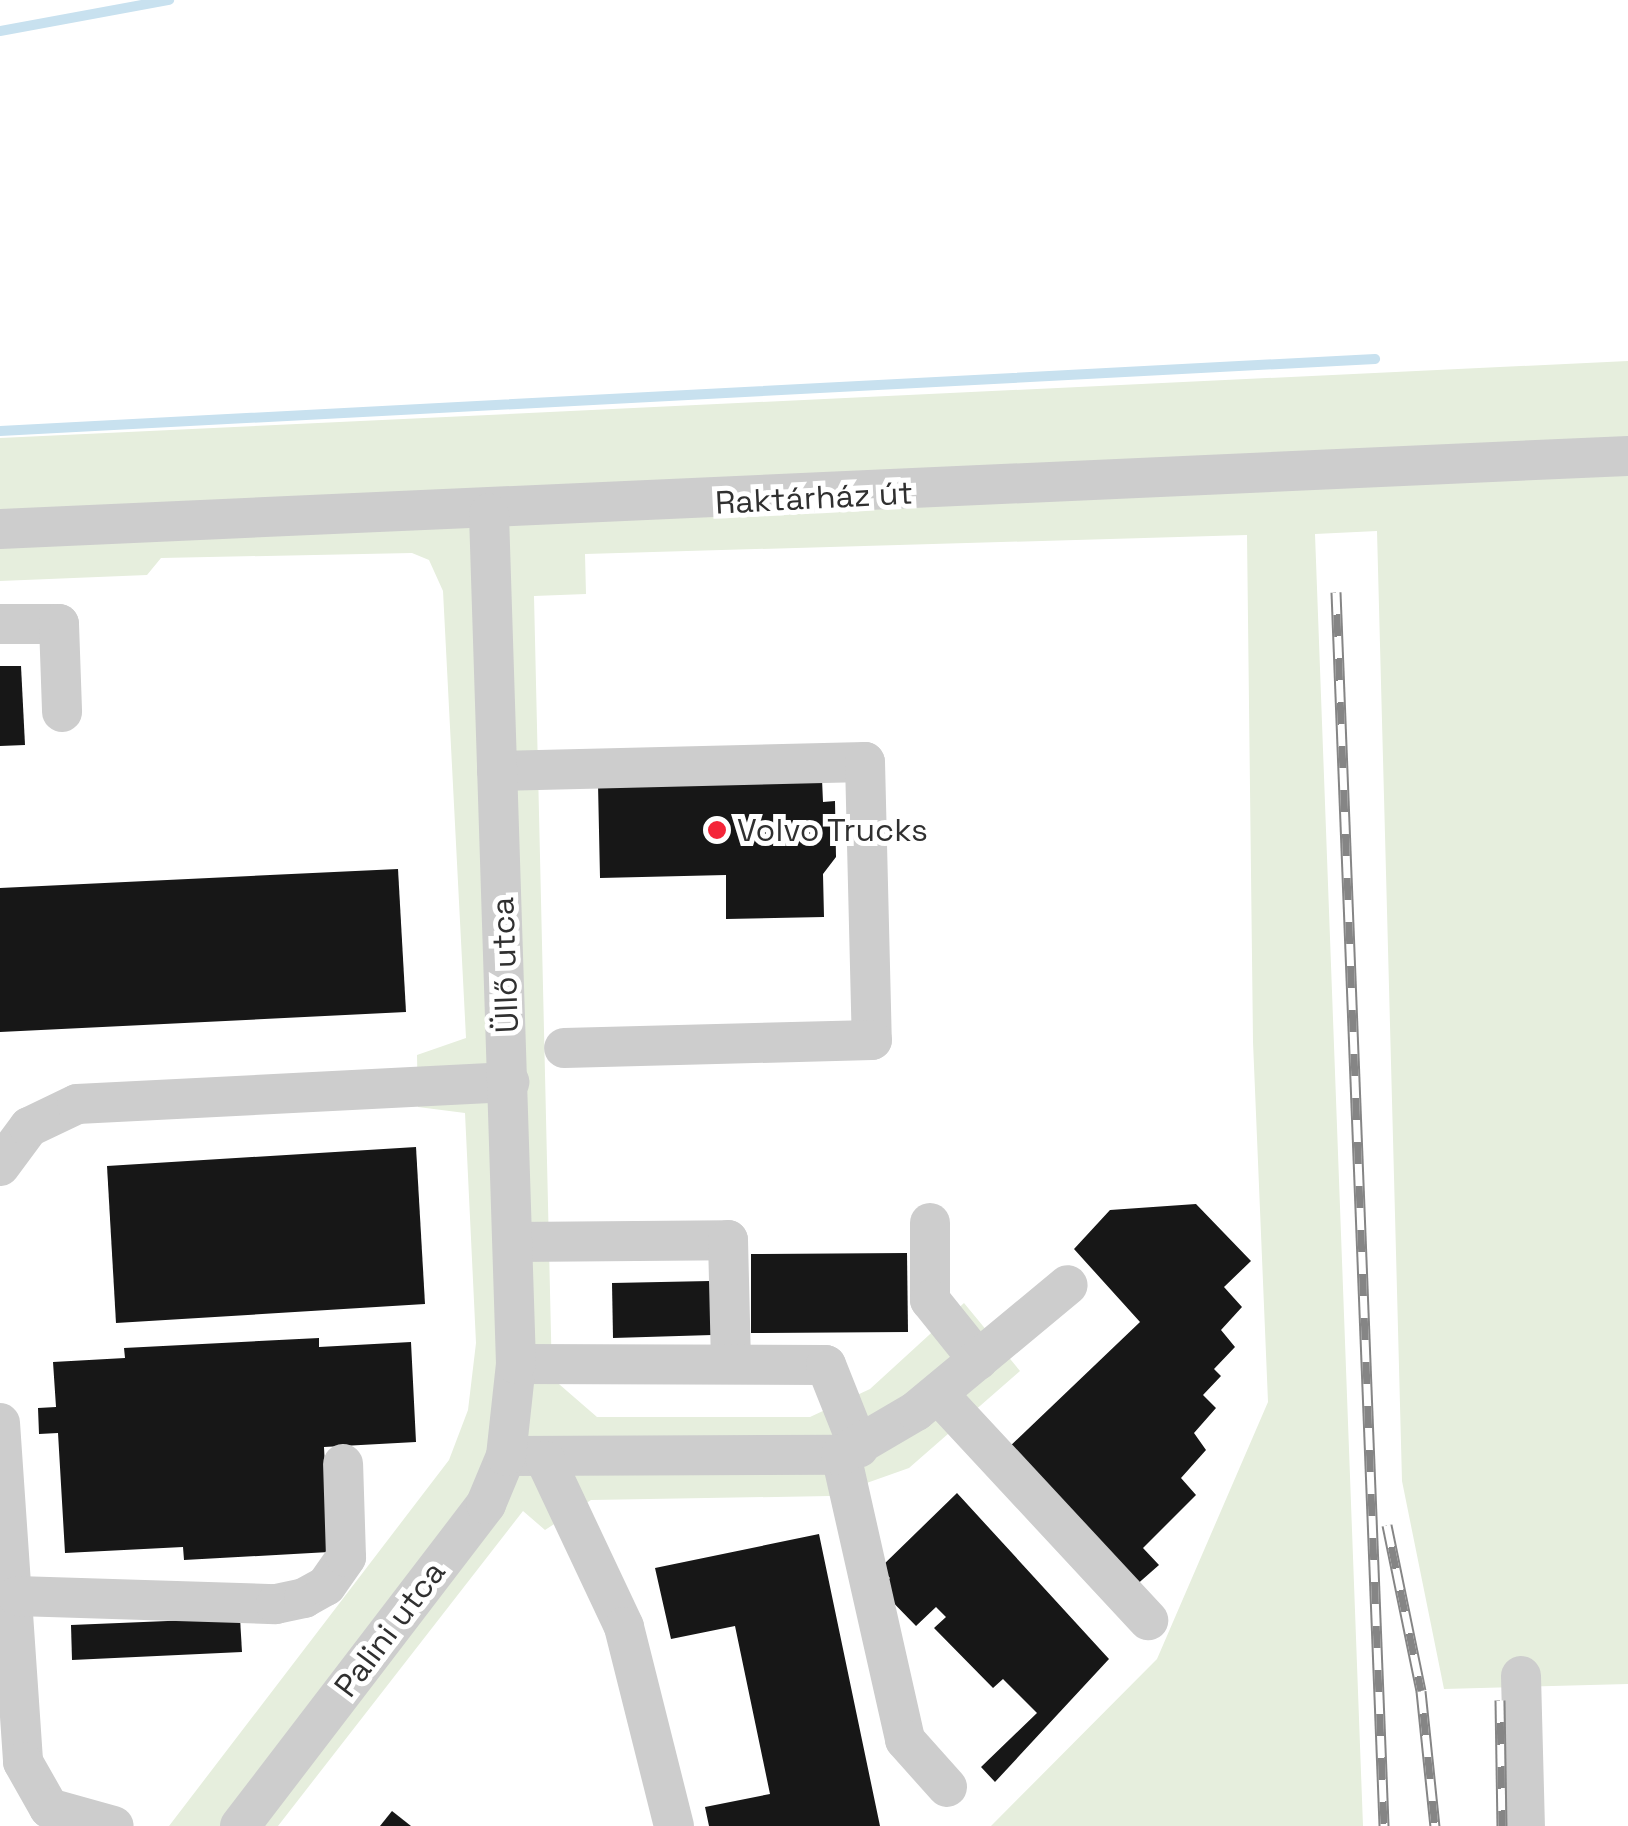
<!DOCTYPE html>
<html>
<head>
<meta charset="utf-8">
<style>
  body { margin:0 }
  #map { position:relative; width:1628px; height:1826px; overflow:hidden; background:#fff; font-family:"Space Grotesk",sans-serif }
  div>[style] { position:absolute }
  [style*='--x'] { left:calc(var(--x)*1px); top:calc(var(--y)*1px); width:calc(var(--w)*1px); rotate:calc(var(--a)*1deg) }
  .green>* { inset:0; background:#e6eedd }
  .stream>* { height:10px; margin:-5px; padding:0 5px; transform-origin:5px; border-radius:5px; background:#c8e1ef }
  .building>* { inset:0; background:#171717 }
  .minor>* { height:40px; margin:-20px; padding:0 20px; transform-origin:20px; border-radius:20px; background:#cdcdcd }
  .rail>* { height:11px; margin-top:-5.5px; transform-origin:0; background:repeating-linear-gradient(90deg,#fff 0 22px,#858585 0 44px); box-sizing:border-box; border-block:2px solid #858585 }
  .dots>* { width:28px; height:28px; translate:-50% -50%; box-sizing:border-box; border:5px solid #fff; border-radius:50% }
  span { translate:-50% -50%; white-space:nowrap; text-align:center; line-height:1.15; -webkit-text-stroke:10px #fff; paint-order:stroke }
  .street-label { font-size:32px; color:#303030 }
  .poi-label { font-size:32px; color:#303030 }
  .left { translate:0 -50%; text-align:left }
</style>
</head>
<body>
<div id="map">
  <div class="green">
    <i style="clip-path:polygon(1628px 361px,1628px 1684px,1444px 1689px,1402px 1481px,1377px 531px,1315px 534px,1363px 1826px,991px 1826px,1157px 1659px,1268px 1402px,1253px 1042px,1247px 535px,585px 554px,586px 594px,534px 596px,552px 1378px,597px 1417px,810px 1417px,870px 1389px,964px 1303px,1020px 1371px,909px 1468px,830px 1496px,591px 1500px,545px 1530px,523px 1511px,278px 1826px,169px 1826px,449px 1460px,468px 1410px,476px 1343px,465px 1113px,418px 1107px,417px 1055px,466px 1038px,443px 591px,429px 560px,412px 553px,161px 558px,147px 575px,0 581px,0 438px)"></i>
  </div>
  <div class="stream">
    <i style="--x:0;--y:31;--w:172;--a:-10.4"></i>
    <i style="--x:0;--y:431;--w:1377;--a:-3"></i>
  </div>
  <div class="building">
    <i style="clip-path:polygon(0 666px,21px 666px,25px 745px,0 746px)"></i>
    <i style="clip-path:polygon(822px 779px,823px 802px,835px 801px,836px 857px,823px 874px,824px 917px,726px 919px,726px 875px,600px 878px,598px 784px)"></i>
    <i style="clip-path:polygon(398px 869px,406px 1012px,0 1032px,0 888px)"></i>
    <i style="clip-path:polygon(416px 1147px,425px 1304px,116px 1323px,107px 1166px)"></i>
    <i style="clip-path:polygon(1196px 1204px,1251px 1261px,1224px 1287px,1242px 1307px,1221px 1330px,1235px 1347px,1214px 1369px,1221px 1376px,1203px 1395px,1216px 1408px,1194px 1433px,1206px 1450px,1181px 1478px,1196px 1495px,1143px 1548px,1159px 1565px,1134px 1587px,1005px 1451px,1140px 1322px,1074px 1249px,1110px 1210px)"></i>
    <i style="clip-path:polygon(907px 1253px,908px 1332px,751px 1333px,751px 1254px)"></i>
    <i style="clip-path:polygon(710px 1281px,712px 1335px,613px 1338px,612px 1283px)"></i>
    <i style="clip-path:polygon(319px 1338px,319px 1347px,411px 1342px,416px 1442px,324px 1447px,329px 1552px,184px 1560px,183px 1547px,65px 1553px,58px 1433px,39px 1434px,38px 1408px,56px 1407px,53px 1362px,125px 1358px,124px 1348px)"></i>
    <i style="clip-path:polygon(957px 1493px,1109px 1659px,995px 1782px,981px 1767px,1037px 1713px,1003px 1679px,993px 1688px,934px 1628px,946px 1617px,936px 1607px,916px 1626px,879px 1588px,890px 1578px,880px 1568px)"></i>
    <i style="clip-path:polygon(819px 1534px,880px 1826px,709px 1826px,705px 1807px,770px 1794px,735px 1626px,671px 1639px,655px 1568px)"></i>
    <i style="clip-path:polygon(240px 1618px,242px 1652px,72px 1660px,71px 1625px)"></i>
    <i style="clip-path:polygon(392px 1811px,411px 1826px,380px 1826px)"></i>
  </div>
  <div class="minor">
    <i style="--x:0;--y:529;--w:1630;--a:-2.57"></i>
    <i style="--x:0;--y:624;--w:59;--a:0"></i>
    <i style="--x:59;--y:624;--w:88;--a:88"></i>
    <i style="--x:497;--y:771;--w:368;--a:-1.4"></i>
    <i style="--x:865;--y:762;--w:278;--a:88.6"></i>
    <i style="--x:872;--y:1040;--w:308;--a:178.5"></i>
    <i style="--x:0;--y:1166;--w:49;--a:-53.4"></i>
    <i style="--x:29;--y:1127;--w:53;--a:-25.6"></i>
    <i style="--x:77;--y:1104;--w:433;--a:-2.9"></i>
    <i style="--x:930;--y:1223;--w:77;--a:90"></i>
    <i style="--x:930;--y:1300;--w:77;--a:51.3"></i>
    <i style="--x:514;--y:1242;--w:214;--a:-0.5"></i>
    <i style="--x:728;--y:1240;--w:124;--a:88.6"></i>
    <i style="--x:516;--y:1364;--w:310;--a:0.2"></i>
    <i style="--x:826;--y:1365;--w:89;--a:68.3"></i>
    <i style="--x:938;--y:1394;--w:309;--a:47.1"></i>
    <i style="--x:0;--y:1423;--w:340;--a:86.1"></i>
    <i style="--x:23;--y:1762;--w:53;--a:60.5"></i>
    <i style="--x:49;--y:1808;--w:67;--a:15.5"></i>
    <i style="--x:841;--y:1455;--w:292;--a:77.3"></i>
    <i style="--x:905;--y:1740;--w:63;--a:48.2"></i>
    <i style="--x:506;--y:1456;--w:335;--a:-0.2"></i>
    <i style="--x:841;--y:1455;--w:87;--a:-30.4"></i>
    <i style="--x:916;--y:1411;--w:197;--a:-39.7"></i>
    <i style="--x:546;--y:1461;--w:183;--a:64.8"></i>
    <i style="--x:624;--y:1627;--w:205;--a:75.9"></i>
    <i style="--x:17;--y:1596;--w:259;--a:1.8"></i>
    <i style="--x:276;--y:1604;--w:29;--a:-12"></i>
    <i style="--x:304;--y:1598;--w:25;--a:-29"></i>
    <i style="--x:326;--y:1586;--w:35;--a:-55"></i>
    <i style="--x:346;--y:1557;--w:93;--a:-91.8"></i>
    <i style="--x:1521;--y:1676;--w:150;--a:88.5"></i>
    <i style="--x:240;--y:1826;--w:405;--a:-52.6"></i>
    <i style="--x:486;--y:1504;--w:52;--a:-67.4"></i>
    <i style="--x:506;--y:1456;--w:93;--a:-83.8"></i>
    <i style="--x:516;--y:1364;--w:851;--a:-91.82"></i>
  </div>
  <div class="rail">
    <i style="--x:1336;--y:592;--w:1235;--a:87.77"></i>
    <i style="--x:1387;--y:1525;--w:169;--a:78.4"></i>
    <i style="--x:1421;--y:1691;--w:136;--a:84.1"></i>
    <i style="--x:1500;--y:1700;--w:126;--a:89.1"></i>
  </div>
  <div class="dots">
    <i style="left:717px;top:830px;background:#f42539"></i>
  </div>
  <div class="street-label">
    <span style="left:814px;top:498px;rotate:-3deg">Raktárház út</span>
    <span style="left:505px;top:965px;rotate:-92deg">Üllő utca</span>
    <span style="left:390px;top:1629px;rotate:-53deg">Palini utca</span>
  </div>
  <div class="poi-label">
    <span class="left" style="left:737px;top:830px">Volvo Trucks</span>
  </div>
</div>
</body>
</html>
